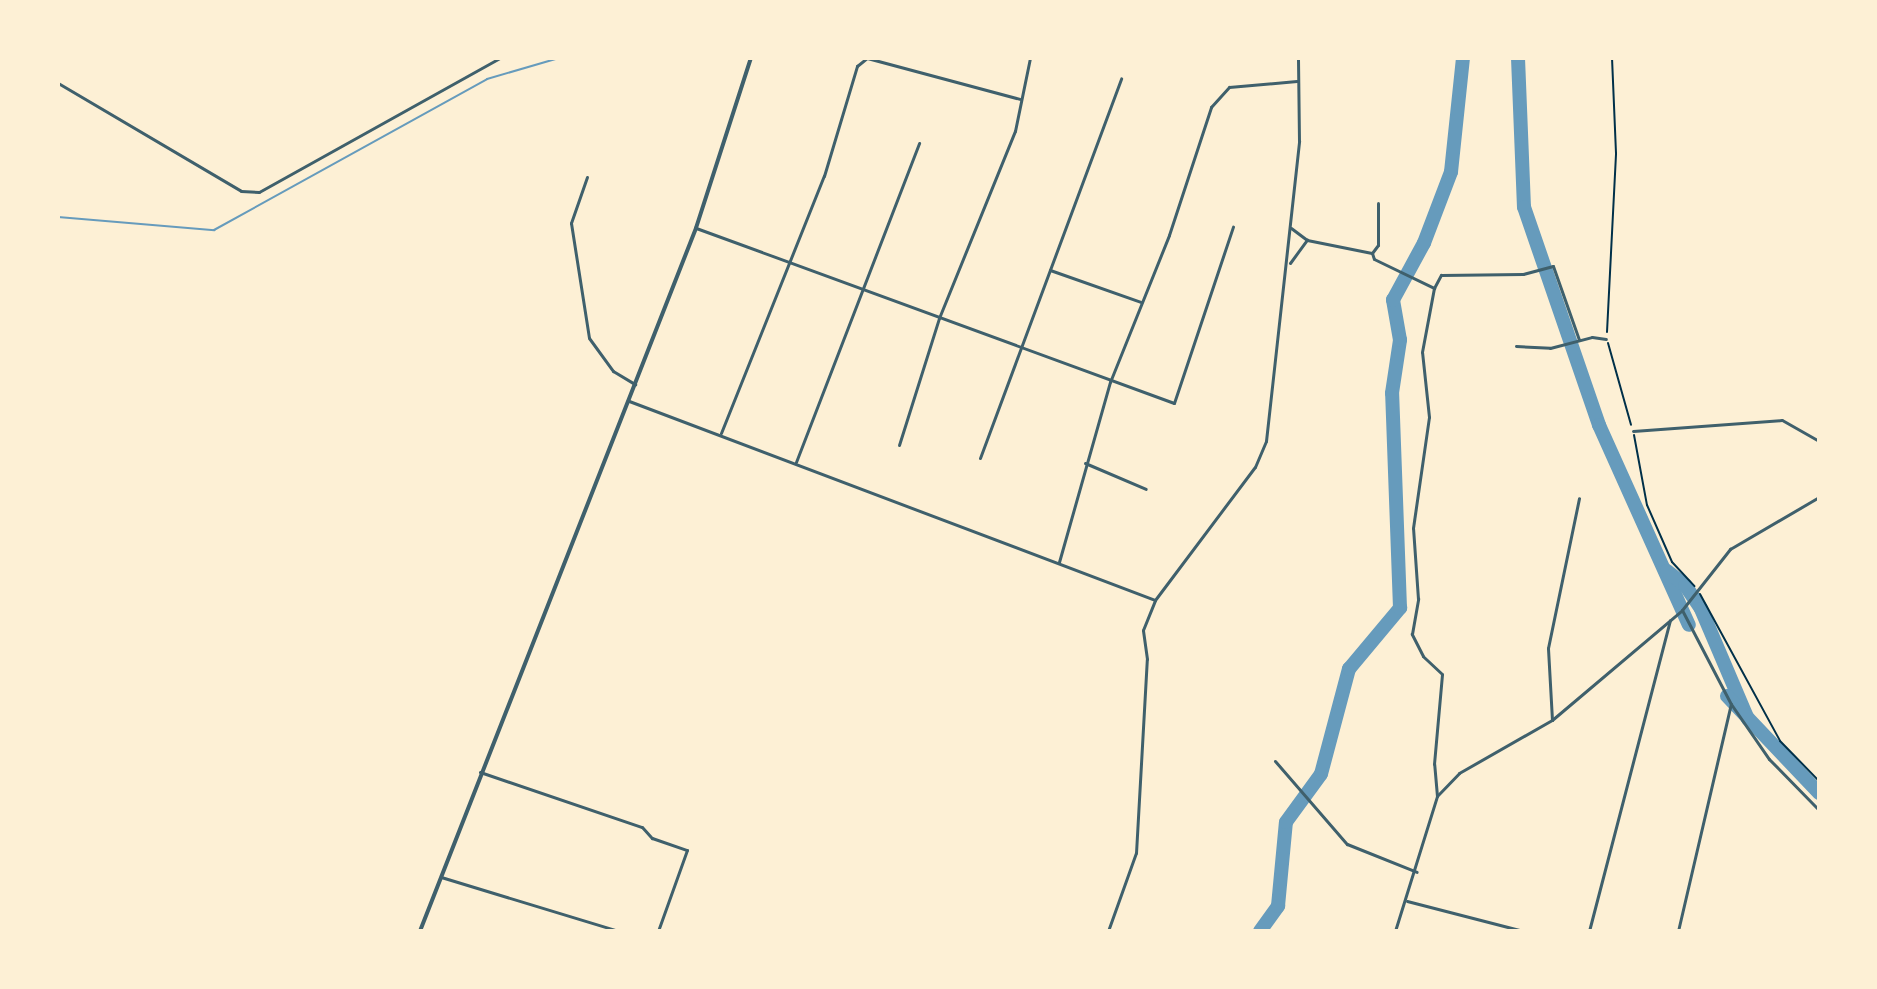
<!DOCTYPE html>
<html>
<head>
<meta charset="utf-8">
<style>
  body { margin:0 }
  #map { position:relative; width:1877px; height:989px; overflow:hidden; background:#fdf0d5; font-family:Ubuntu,sans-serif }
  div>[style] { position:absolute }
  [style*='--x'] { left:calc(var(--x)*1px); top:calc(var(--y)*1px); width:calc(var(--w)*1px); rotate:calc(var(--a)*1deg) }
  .stream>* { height:2px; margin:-1px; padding:0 1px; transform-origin:1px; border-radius:1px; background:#669bbc }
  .river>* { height:14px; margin:-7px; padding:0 7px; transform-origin:7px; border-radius:7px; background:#669bbc }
  .path>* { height:2px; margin:-1px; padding:0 1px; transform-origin:1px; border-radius:1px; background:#003049 }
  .minor>* { height:3px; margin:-1.5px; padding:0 1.5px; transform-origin:1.5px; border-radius:1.5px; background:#3f606c }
  .tertiary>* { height:4px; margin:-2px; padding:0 2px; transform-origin:2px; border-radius:2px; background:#3f606c }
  span { translate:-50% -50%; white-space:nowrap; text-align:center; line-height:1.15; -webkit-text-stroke:7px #fdf0d5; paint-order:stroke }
  .frame { position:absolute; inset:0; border:60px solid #fdf0d5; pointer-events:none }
</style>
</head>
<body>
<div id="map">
  <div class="stream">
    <i style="--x:58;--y:217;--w:157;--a:4.8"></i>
    <i style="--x:214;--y:230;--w:312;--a:-28.9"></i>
    <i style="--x:487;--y:79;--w:75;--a:-16.3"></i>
  </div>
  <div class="river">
    <i style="--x:1518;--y:58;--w:149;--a:87.7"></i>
    <i style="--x:1524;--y:207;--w:231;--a:71"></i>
    <i style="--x:1599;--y:425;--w:219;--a:65.8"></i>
    <i style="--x:1667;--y:571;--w:23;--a:38"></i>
    <i style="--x:1685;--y:585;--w:29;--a:56"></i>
    <i style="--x:1701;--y:609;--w:120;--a:66.9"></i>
    <i style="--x:1727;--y:696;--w:134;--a:46.5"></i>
    <i style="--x:1260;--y:931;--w:31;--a:-54"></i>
    <i style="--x:1278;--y:906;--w:84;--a:-84.6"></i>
    <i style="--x:1286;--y:822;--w:59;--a:-53.9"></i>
    <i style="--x:1321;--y:774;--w:109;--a:-75.1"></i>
    <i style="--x:1349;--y:669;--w:80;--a:-50.1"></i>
    <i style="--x:1400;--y:608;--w:215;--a:-92.1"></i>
    <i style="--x:1392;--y:393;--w:54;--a:-81.4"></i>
    <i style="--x:1400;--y:340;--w:41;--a:-99.9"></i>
    <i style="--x:1393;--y:300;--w:65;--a:-61.5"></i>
    <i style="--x:1424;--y:243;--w:76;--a:-69.2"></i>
    <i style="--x:1451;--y:172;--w:115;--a:-84"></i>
  </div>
  <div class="path">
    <i style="--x:1607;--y:332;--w:179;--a:-87.1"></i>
    <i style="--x:1616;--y:153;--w:95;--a:-92.4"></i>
    <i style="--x:1608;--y:343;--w:85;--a:74.3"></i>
    <i style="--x:1634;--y:435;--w:71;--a:79.5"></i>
    <i style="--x:1647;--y:505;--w:62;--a:66.3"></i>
    <i style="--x:1672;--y:562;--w:33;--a:47"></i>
    <i style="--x:1700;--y:594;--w:167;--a:61.4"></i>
    <i style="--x:1780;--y:741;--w:56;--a:45.7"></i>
  </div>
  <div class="minor">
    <i style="--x:58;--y:83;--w:212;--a:30.5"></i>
    <i style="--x:241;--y:191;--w:18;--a:3"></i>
    <i style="--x:259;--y:192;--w:276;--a:-29.1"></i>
    <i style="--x:587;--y:177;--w:49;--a:109.2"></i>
    <i style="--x:571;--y:223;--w:116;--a:81.1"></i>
    <i style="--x:589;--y:338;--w:41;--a:54"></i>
    <i style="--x:613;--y:371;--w:26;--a:31"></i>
    <i style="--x:696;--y:228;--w:509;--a:20.11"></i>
    <i style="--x:1174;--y:403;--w:186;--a:-71.5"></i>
    <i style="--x:1291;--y:228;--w:20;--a:37"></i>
    <i style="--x:1372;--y:253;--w:10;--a:-53"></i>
    <i style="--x:1378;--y:245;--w:42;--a:-90"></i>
    <i style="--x:1290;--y:263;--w:29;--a:-54"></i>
    <i style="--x:1307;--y:240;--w:66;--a:11.3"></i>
    <i style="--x:1372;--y:253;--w:6;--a:72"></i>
    <i style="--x:1374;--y:259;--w:67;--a:25.8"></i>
    <i style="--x:1050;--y:270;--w:96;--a:19.4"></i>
    <i style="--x:1516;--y:346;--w:34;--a:3"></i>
    <i style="--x:1550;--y:348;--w:43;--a:-14.7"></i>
    <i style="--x:1592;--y:337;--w:14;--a:8"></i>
    <i style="--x:629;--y:401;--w:562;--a:20.72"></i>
    <i style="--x:1633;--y:431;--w:149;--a:-4.2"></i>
    <i style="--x:1782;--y:420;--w:43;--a:29.6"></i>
    <i style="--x:721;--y:433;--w:277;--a:-68.2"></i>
    <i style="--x:824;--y:176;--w:115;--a:-73.3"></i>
    <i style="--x:857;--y:66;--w:13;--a:-39"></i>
    <i style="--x:867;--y:58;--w:158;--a:15"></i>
    <i style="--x:899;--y:445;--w:133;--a:-72.5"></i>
    <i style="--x:939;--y:318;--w:202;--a:-67.9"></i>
    <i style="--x:1015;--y:131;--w:75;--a:-78.4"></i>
    <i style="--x:980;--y:458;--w:405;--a:-69.6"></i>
    <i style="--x:796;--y:462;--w:342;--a:-68.9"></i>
    <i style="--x:1085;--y:463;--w:66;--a:23.1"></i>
    <i style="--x:1059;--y:562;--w:187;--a:-74.2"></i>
    <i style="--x:1110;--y:382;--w:158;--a:-68.1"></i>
    <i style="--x:1169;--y:235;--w:135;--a:-71.8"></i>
    <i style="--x:1211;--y:107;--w:27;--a:-48"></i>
    <i style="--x:1229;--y:87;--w:68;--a:-5"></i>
    <i style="--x:1682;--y:610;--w:106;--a:62.5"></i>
    <i style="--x:1731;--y:704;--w:67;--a:55.4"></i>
    <i style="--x:1769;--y:759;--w:71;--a:45.6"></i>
    <i style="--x:1552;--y:720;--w:72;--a:-93.2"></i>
    <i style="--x:1548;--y:648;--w:153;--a:-78.3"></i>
    <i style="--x:1275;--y:761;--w:110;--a:49.1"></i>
    <i style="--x:1347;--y:844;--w:75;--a:21.8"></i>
    <i style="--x:480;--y:772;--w:171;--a:18.8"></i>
    <i style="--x:642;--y:827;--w:15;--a:48"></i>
    <i style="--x:652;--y:838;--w:37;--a:19"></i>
    <i style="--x:687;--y:850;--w:86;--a:109.7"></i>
    <i style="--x:1437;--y:796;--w:32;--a:-95"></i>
    <i style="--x:1434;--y:764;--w:90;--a:-84.9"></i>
    <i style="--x:1442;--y:674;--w:26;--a:-137"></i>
    <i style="--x:1423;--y:656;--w:25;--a:-117"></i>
    <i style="--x:1412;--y:634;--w:36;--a:-80"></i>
    <i style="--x:1418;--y:599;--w:71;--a:-94"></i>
    <i style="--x:1413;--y:528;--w:112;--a:-81.8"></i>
    <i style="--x:1429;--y:417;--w:65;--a:-96.1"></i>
    <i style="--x:1422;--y:352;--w:65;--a:-79.4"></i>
    <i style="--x:1434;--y:288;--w:15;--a:-62"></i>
    <i style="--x:1441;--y:275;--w:82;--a:-0.7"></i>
    <i style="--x:1523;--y:274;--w:31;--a:-15"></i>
    <i style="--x:1553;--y:266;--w:78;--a:70.6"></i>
    <i style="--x:441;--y:877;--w:186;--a:16.9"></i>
    <i style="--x:1407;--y:901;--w:120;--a:14.5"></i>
    <i style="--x:1108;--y:931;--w:83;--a:-70.3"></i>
    <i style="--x:1136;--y:853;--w:194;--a:-86.8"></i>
    <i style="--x:1147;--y:659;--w:29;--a:-98"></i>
    <i style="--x:1143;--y:630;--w:32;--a:-68"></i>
    <i style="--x:1155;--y:600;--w:166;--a:-53.1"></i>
    <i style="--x:1255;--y:467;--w:28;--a:-67"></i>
    <i style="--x:1266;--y:441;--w:302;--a:-83.7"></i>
    <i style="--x:1299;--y:141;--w:83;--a:-90.7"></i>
    <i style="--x:1395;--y:931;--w:141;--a:-72.7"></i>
    <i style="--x:1437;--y:796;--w:32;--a:-46"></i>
    <i style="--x:1459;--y:773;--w:107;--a:-29.7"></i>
    <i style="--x:1552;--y:720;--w:170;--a:-40.2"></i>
    <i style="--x:1682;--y:610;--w:78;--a:-51.8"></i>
    <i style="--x:1730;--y:549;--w:103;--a:-30.3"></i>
    <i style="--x:1589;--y:931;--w:321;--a:-75.4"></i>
    <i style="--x:1678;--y:931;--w:233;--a:-76.9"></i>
  </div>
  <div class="tertiary">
    <i style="--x:420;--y:931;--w:755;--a:-68.56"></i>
    <i style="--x:696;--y:228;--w:179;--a:-72.1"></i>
  </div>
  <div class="frame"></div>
</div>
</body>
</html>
